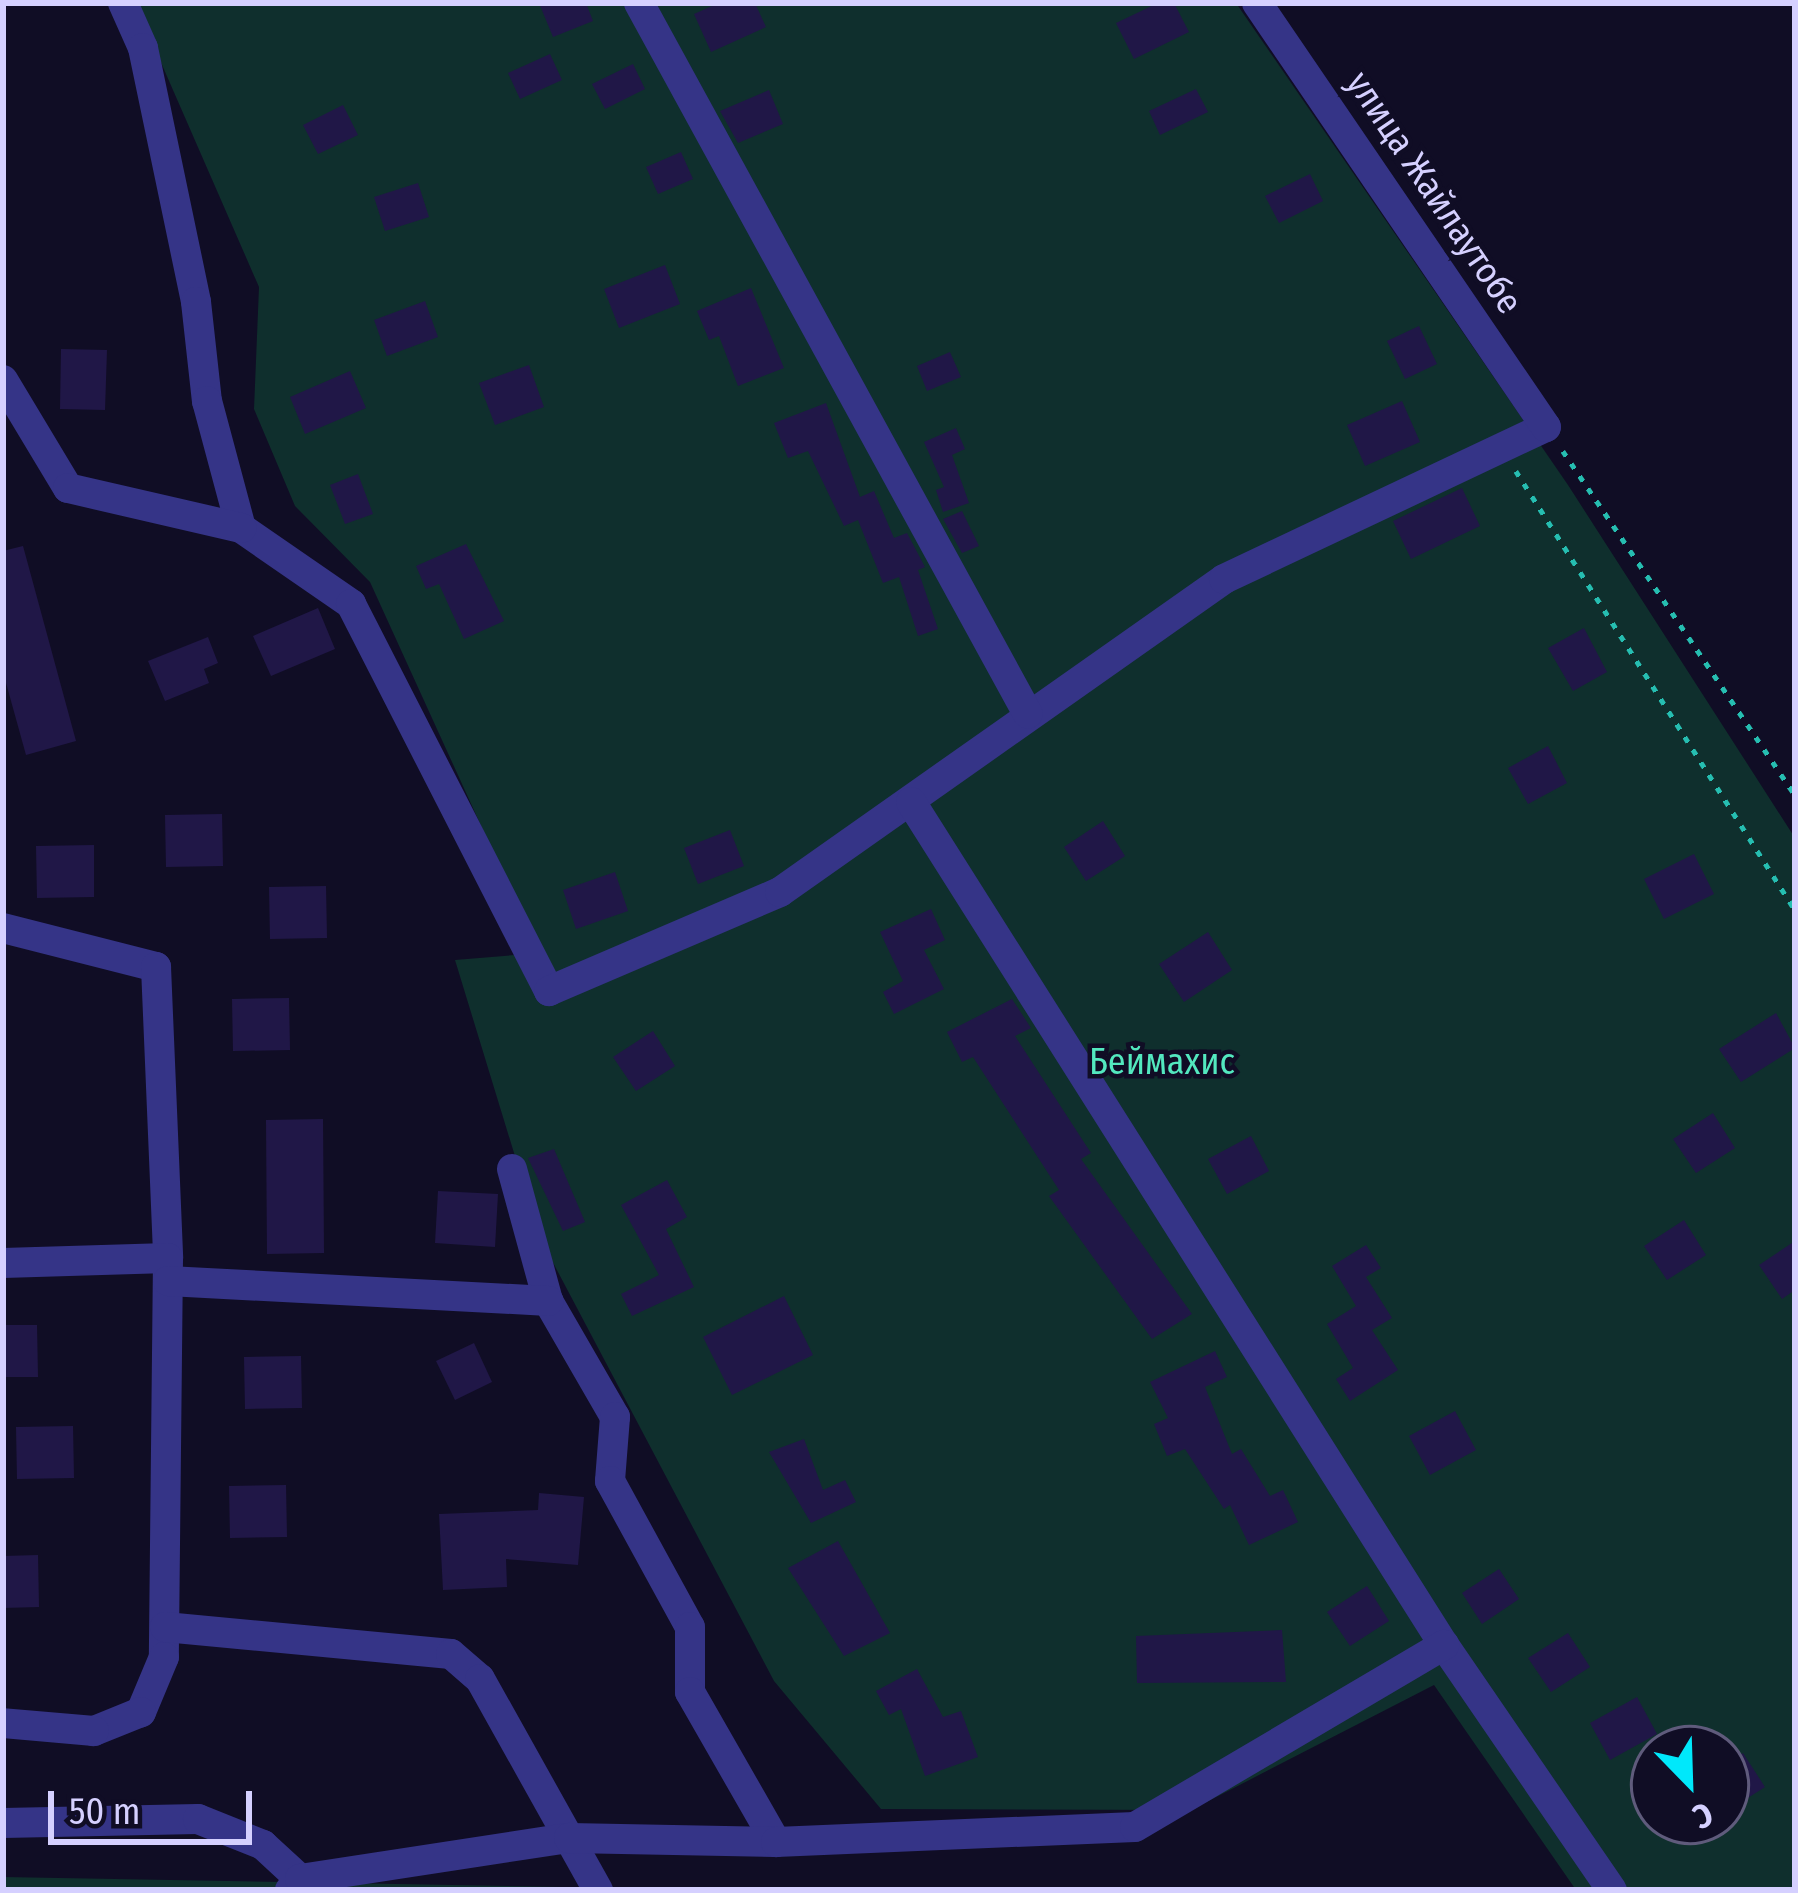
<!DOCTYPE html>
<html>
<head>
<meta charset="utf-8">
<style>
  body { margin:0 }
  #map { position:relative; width:1798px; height:1893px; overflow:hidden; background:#100d25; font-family:"Fira Sans Condensed",sans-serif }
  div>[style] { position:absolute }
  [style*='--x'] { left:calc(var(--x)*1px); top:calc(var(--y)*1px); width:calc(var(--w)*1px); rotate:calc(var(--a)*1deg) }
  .green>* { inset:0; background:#0f2f2d }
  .building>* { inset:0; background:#201747 }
  .path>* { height:4.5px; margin-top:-2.25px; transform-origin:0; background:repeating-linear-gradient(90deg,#26beb1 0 6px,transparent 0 15px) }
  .minor>* { height:30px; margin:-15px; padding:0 15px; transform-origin:15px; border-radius:15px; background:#353487 }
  span { translate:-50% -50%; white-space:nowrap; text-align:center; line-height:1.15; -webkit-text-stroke:9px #100d25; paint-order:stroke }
  .street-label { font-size:36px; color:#d5d0ff }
  .park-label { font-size:36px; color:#53e8bf }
  .frame { position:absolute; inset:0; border:6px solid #d5d0ff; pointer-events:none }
  .north { position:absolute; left:1630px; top:1725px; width:120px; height:120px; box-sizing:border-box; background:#100d25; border:3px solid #5f5b7c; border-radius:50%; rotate:157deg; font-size:33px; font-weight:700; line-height:48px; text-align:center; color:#d5d0ff }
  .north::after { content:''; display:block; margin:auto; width:42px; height:54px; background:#00e8fb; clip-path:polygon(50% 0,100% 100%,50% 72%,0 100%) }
  .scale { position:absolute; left:48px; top:1791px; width:204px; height:54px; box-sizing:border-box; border:6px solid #d5d0ff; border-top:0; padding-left:15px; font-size:36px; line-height:42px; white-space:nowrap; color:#d5d0ff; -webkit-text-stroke:9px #100d25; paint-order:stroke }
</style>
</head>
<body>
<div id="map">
  <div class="green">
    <i style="clip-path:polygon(evenodd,135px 3px,1236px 3px,1568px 485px,1795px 838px,1795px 1890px,1576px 1890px,1434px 1685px,1191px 1810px,881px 1809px,774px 1681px,540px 1238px,455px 960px,539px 953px,370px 582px,295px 506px,254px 409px,259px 287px,135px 3px,1654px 1749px,1726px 1749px,1726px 1821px,1654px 1821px,1654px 1749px)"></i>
    <i style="clip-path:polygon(3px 1877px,736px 1890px,3px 1890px)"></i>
  </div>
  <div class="building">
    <i style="clip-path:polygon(539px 3px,586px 3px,593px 21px,553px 37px)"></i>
    <i style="clip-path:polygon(719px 3px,755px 3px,766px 27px,711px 52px,694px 14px)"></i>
    <i style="clip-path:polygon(1158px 3px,1174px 3px,1189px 32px,1134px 59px,1116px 23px)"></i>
    <i style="clip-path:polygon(550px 54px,562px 80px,520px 99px,508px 73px)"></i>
    <i style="clip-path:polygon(633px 64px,645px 89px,605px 109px,592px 84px)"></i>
    <i style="clip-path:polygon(1196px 89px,1208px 112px,1160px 135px,1149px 111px)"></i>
    <i style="clip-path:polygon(769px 90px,783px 124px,738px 143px,720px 111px)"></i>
    <i style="clip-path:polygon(343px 105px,358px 135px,318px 154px,303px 125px)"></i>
    <i style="clip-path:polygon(681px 152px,693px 179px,658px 194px,646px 167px)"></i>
    <i style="clip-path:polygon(1310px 174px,1323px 201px,1279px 223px,1265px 196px)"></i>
    <i style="clip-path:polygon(418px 183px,429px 217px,385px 231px,374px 197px)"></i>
    <i style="clip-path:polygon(665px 265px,680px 304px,619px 328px,604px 289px)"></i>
    <i style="clip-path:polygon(751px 288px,784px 368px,738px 386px,719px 336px,709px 340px,697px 311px)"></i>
    <i style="clip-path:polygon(425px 301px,438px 337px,387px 356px,374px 320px)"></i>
    <i style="clip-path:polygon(1419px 326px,1437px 364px,1405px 379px,1387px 341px)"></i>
    <i style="clip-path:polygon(61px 349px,107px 350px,105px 410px,60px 409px)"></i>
    <i style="clip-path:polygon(950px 352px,961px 377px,927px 391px,917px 366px)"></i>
    <i style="clip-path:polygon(529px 365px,544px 407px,495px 425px,479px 383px)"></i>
    <i style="clip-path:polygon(350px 371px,366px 408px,305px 434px,290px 397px)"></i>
    <i style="clip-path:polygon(1402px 401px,1420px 442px,1365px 466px,1347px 425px)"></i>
    <i style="clip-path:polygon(826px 403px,860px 497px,874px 491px,894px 538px,907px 533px,925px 567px,918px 570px,938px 629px,918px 636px,899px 577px,883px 583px,858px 520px,844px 526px,808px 451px,788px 458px,774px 423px)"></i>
    <i style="clip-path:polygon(956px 428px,965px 449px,952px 455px,969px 503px,943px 512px,936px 490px,944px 487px,924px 442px)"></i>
    <i style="clip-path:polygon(358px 474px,373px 514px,345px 524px,330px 485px)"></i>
    <i style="clip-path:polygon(1462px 488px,1480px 526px,1411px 559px,1393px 521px)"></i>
    <i style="clip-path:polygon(962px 511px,979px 546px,962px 553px,943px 519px)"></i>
    <i style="clip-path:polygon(466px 544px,504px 621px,464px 639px,439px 584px,426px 589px,416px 566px)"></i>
    <i style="clip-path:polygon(23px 546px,76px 741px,26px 755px,3px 672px,3px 551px)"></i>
    <i style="clip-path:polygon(318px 608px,335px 649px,271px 676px,253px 636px)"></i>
    <i style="clip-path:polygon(1584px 628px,1607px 672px,1573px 691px,1548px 648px)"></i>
    <i style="clip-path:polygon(208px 637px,218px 663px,204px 669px,209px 683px,165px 701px,148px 661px)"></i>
    <i style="clip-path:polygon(1548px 746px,1567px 783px,1528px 804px,1508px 768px)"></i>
    <i style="clip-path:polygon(222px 814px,223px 866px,166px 867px,165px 815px)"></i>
    <i style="clip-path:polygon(1103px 821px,1125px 856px,1086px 881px,1064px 847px)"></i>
    <i style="clip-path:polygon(730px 830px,744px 866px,698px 884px,684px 848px)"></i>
    <i style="clip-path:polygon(94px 845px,94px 897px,37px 898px,36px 846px)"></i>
    <i style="clip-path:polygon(1694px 854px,1714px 894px,1664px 919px,1644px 879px)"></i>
    <i style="clip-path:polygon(615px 872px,628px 911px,576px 929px,563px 890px)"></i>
    <i style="clip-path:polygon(326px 886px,327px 938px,270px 939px,269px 887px)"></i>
    <i style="clip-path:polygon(931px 909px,945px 940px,924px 950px,944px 989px,894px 1014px,883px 992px,903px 981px,880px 932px)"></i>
    <i style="clip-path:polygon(1208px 932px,1232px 970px,1184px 1002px,1159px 964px)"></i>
    <i style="clip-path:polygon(289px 998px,290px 1050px,233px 1051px,232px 999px)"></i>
    <i style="clip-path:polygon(1012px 999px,1031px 1028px,1015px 1036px,1091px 1153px,1081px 1159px,1192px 1314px,1152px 1339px,1049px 1196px,1059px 1190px,973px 1057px,962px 1062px,947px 1032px)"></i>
    <i style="clip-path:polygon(1776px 1013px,1795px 1048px,1741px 1082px,1719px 1049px)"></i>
    <i style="clip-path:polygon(653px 1031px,675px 1066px,636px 1091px,613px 1057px)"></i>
    <i style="clip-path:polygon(1713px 1113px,1735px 1148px,1696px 1173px,1673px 1139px)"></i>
    <i style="clip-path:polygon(323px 1119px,324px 1253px,267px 1254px,266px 1120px)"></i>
    <i style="clip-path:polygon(1251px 1136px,1269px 1171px,1227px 1194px,1208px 1159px)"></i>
    <i style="clip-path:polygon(554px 1149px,585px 1222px,563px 1231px,528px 1158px)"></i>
    <i style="clip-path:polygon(667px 1180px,687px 1217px,666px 1229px,694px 1287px,632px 1316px,621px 1294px,659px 1275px,621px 1205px)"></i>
    <i style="clip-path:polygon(438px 1191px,498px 1194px,495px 1247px,435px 1243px)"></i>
    <i style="clip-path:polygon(1684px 1220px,1706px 1255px,1667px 1280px,1644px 1246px)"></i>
    <i style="clip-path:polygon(1795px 1241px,1795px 1290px,1782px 1299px,1759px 1265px)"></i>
    <i style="clip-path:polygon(1366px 1245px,1381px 1268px,1366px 1277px,1392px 1318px,1372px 1330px,1398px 1370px,1350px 1401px,1336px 1379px,1353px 1368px,1327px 1324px,1356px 1306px,1332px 1266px)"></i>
    <i style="clip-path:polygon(784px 1296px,813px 1355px,732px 1395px,703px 1337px)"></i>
    <i style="clip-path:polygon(3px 1325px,37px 1325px,38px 1377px,3px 1377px)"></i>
    <i style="clip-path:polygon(474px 1343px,492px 1382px,455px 1400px,436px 1361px)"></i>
    <i style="clip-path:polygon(1215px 1351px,1227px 1377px,1205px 1387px,1232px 1454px,1241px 1449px,1270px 1496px,1283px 1490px,1298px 1522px,1249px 1545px,1230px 1505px,1224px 1509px,1185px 1449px,1167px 1456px,1154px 1424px,1168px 1418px,1150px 1382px)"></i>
    <i style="clip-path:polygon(301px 1356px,302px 1408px,245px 1409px,244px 1357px)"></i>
    <i style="clip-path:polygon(1455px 1411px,1476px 1450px,1430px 1475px,1409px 1436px)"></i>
    <i style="clip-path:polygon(73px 1426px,74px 1478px,17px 1479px,16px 1427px)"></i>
    <i style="clip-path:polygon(804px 1439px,823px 1490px,845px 1480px,856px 1502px,811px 1523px,769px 1452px)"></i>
    <i style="clip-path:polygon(286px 1485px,287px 1537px,230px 1538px,229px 1486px)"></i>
    <i style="clip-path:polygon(539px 1493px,584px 1497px,578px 1565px,506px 1559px,507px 1587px,443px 1590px,439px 1514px,538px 1510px)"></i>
    <i style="clip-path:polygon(838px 1541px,890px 1633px,844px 1656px,788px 1568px)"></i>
    <i style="clip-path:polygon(38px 1555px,39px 1607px,3px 1608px,3px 1556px)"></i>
    <i style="clip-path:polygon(1499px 1569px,1519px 1599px,1482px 1624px,1462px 1593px)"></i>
    <i style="clip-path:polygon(1367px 1586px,1389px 1621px,1350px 1646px,1327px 1612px)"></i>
    <i style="clip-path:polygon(1282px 1630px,1286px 1682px,1137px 1683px,1136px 1636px)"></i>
    <i style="clip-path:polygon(1568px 1633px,1590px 1667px,1551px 1692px,1528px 1658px)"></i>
    <i style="clip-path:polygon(917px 1669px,943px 1717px,961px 1711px,978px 1757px,925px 1776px,901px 1709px,889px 1715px,876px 1691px)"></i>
    <i style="clip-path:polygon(1637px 1697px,1657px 1734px,1610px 1760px,1590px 1723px)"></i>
    <i style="clip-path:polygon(1743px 1753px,1765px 1787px,1726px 1812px,1726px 1764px)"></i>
  </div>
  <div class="path">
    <i style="--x:1563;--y:451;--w:415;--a:56"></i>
    <i style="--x:1516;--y:471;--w:520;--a:57.56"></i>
  </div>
  <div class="minor">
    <i style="--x:123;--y:3;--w:49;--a:66"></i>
    <i style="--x:143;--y:48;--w:259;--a:78.2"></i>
    <i style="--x:196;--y:302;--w:100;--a:83.7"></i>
    <i style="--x:207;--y:401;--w:131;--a:75"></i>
    <i style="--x:241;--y:528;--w:134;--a:34.6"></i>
    <i style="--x:351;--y:604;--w:435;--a:62.9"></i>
    <i style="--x:549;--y:991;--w:251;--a:-23.2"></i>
    <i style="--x:780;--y:892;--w:543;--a:-35.18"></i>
    <i style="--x:1224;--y:579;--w:356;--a:-25.3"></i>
    <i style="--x:1546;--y:427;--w:513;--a:-124.28"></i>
    <i style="--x:639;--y:3;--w:810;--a:61.32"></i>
    <i style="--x:3;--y:380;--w:126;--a:59"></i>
    <i style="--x:68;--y:488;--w:178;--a:13"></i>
    <i style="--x:911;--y:802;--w:997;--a:57.7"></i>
    <i style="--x:1444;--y:1645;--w:297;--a:55.6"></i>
    <i style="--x:3;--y:928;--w:158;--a:14.3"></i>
    <i style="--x:156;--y:967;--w:291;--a:87.6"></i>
    <i style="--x:168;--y:1258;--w:399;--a:90.6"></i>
    <i style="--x:164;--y:1657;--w:60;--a:112.7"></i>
    <i style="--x:141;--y:1712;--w:51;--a:158"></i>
    <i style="--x:94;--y:1731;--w:91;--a:-175"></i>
    <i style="--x:512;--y:1169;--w:137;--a:74.7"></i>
    <i style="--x:548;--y:1301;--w:134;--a:60"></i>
    <i style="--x:615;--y:1417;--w:64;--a:94.5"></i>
    <i style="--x:610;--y:1481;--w:166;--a:61.3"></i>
    <i style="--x:690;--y:1627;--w:65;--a:90"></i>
    <i style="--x:690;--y:1692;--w:173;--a:60.2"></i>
    <i style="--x:3;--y:1263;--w:165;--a:-1.7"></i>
    <i style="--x:168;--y:1281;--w:381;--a:3"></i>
    <i style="--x:165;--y:1627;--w:287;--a:5.4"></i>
    <i style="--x:451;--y:1654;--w:38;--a:41"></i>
    <i style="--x:480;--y:1679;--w:242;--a:60.8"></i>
    <i style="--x:3;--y:1823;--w:195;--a:-1.2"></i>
    <i style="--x:198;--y:1819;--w:70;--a:21.8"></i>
    <i style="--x:263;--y:1845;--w:50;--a:42.6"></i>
    <i style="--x:290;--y:1890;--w:15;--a:-48"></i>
    <i style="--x:300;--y:1879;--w:272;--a:-8.7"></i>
    <i style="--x:569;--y:1838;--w:207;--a:1.1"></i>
    <i style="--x:776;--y:1842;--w:359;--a:-2.4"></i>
    <i style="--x:1135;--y:1827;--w:359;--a:-30.5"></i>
  </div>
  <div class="street-label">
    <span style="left:1434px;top:193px;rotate:56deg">улица Жайлаутобе</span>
  </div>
  <div class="park-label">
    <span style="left:1162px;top:1063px">Беймахис</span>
  </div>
  <div class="frame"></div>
  <div class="north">С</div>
  <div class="scale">50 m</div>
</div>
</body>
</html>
